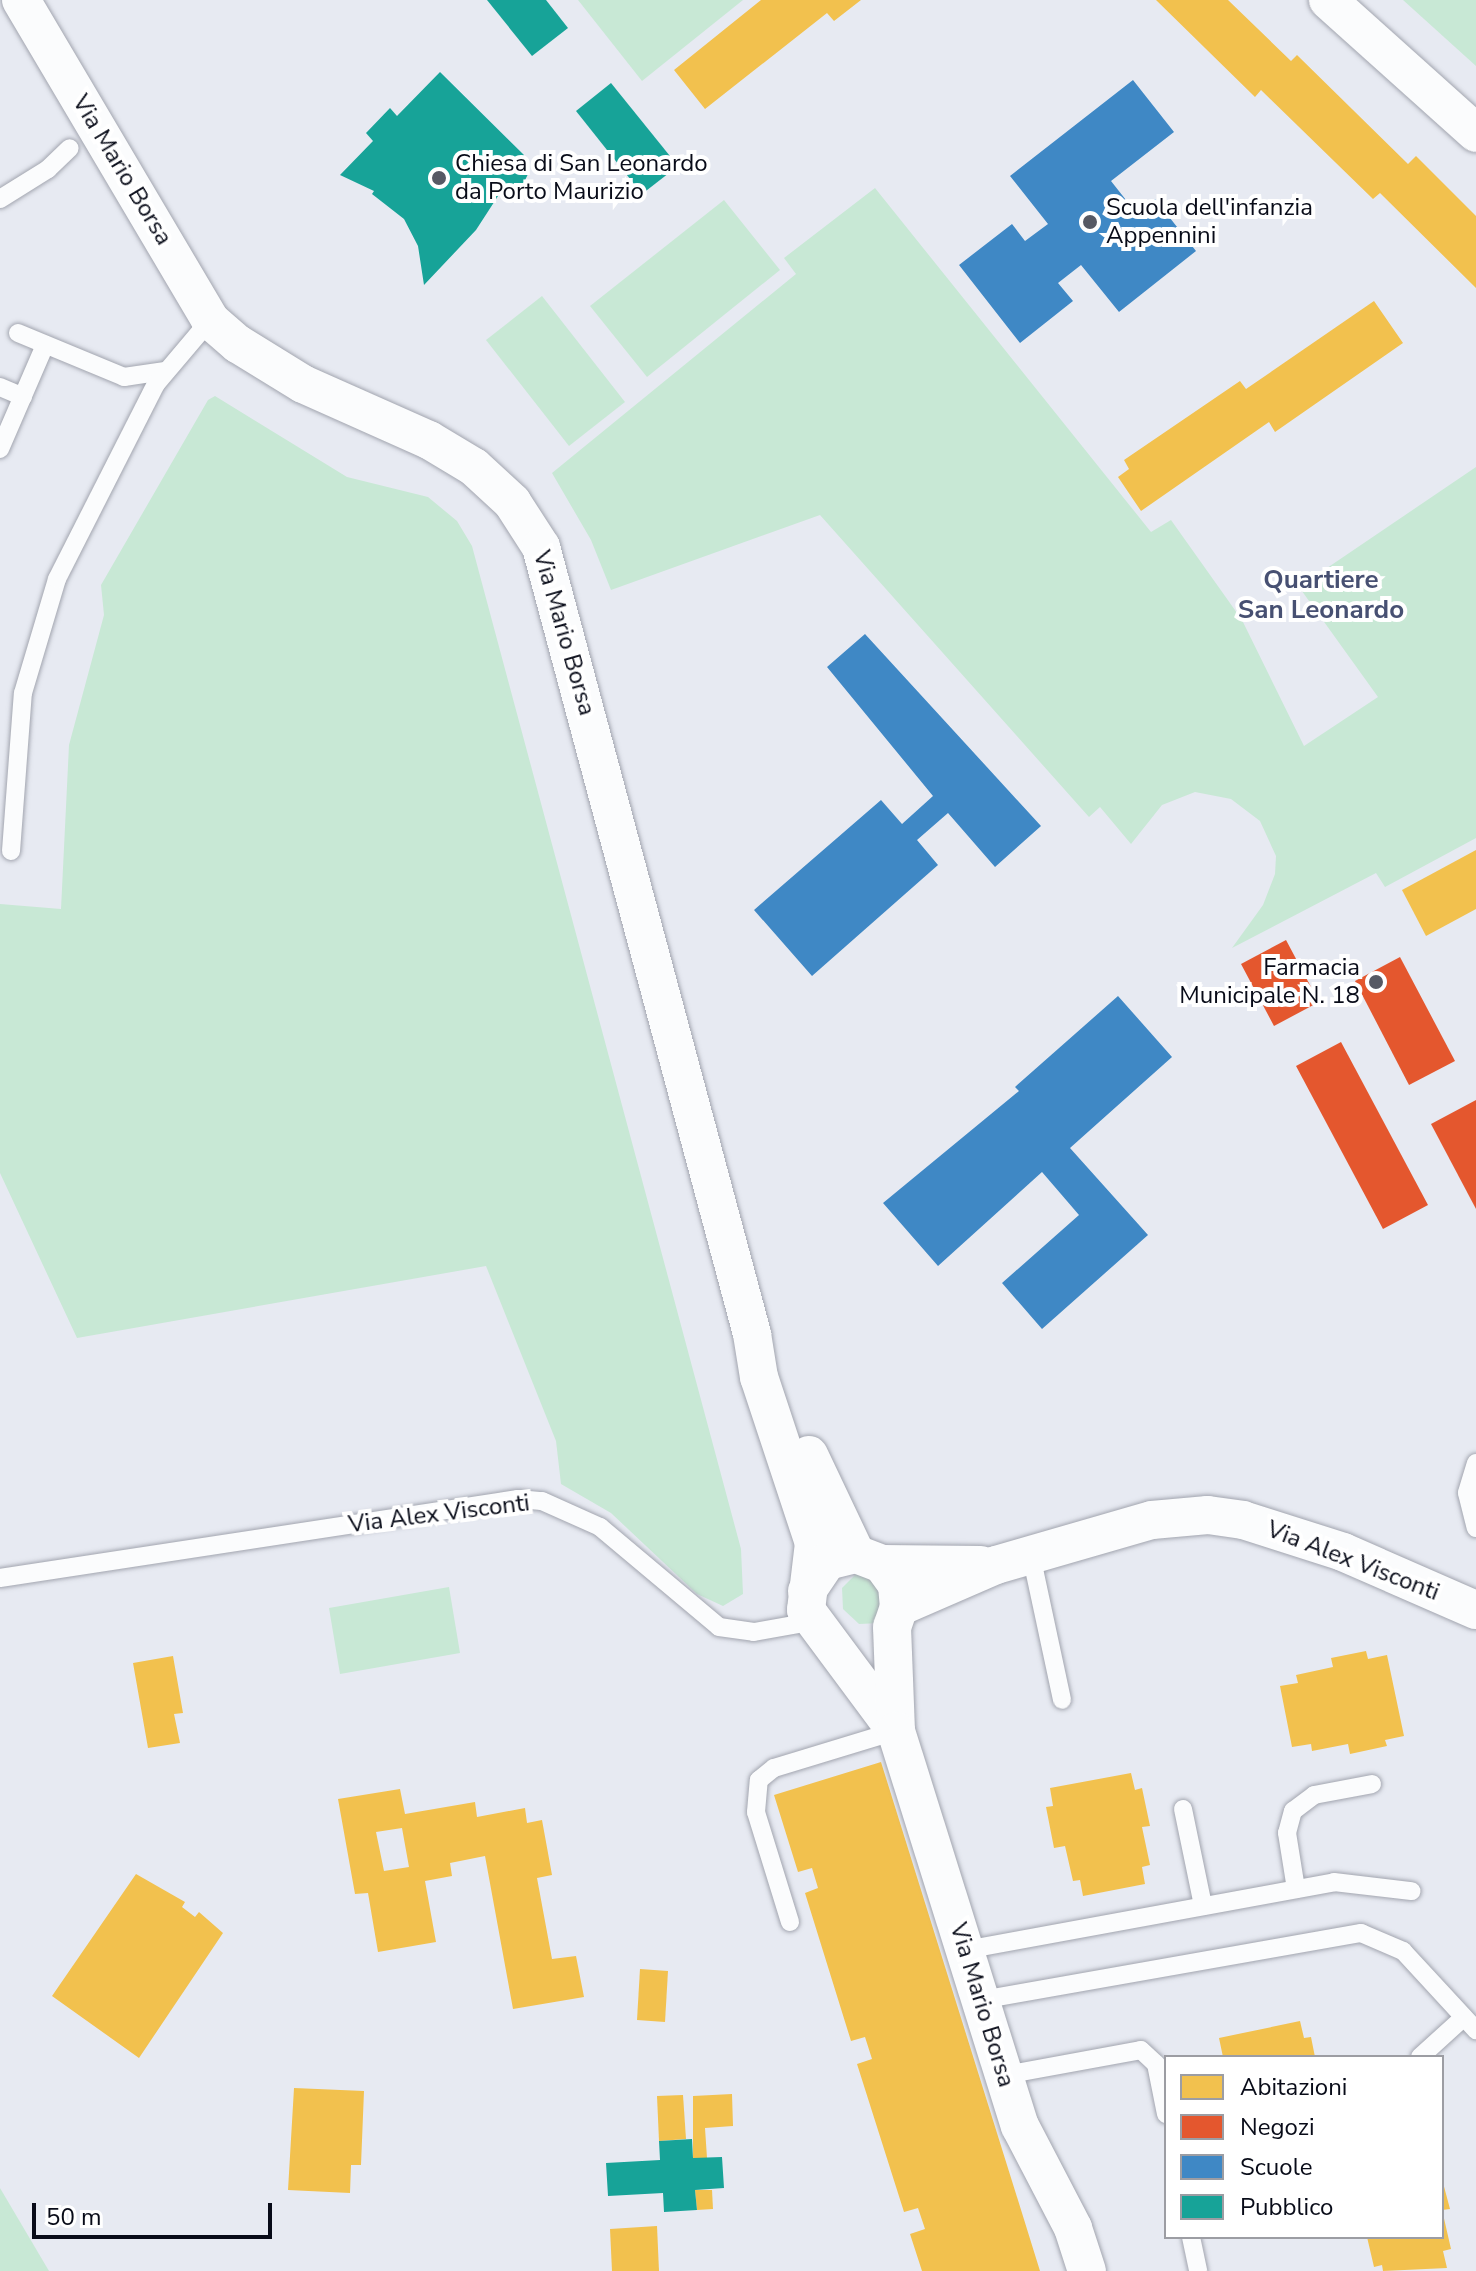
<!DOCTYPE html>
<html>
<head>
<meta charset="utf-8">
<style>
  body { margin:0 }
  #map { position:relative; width:1476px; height:2271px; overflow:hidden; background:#e7eaf2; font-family:"Nunito Sans",sans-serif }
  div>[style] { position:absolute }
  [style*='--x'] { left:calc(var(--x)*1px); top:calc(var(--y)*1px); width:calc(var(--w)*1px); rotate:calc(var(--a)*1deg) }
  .green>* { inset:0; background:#c8e8d5 }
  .homes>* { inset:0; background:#f2c14e }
  .shops>* { inset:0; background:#e4572e }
  .schools>* { inset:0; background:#3f88c5 }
  .public>* { inset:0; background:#17a398 }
  .roads { filter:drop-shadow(0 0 2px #a2a5af) drop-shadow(0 0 2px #a2a5af) }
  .service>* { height:18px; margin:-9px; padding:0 9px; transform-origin:9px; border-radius:9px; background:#fbfcfd }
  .minor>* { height:38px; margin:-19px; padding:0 19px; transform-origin:19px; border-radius:19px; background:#fbfcfd }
  .dots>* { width:22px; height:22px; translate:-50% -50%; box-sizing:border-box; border:4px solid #fff; border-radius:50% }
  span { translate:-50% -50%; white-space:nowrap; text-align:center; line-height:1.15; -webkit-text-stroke:8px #fff; paint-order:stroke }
  .poi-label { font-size:24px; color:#080b18 }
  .left { translate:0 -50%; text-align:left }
  .right { translate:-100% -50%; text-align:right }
  .street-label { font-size:24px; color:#080b18 }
  .neighbourhood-label { font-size:26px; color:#475072; font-weight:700 }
  .legend { position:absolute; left:1164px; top:2055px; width:280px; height:184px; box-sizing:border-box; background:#fff; border:2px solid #9c9da3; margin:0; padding:10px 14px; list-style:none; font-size:24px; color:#080b18 }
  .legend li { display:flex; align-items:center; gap:16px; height:40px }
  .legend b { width:40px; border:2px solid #9c9da3 }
  .scale { position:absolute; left:32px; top:2203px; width:240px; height:36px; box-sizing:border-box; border:4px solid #080b18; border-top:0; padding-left:10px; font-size:24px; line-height:28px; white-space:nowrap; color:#080b18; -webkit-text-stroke:6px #fff; paint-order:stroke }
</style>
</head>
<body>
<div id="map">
  <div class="green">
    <i style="clip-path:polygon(578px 0,743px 0,642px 81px)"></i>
    <i style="clip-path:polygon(1403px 0,1476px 0,1476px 66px)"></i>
    <i style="clip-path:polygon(875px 188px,1151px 532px,1171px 520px,1242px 620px,1304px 746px,1378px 697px,1299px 587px,1476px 467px,1476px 838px,1385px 887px,1376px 873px,1232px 948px,1263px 905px,1275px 874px,1276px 856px,1260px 821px,1231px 799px,1195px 792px,1162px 805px,1131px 844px,1100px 807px,1089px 817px,820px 515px,611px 590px,591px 540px,552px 473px,796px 274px,784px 258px)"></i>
    <i style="clip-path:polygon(724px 200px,780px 270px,647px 377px,590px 306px)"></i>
    <i style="clip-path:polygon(542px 296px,625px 402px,569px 446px,486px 340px)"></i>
    <i style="clip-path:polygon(215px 396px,347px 477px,428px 497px,457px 521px,472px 546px,741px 1549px,743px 1594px,723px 1606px,697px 1594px,611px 1513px,561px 1484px,556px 1441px,486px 1266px,77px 1338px,0 1173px,0 904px,61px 909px,69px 745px,104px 615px,101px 585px,208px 400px)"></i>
    <i style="clip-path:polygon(859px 1571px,886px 1576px,881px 1623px,859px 1624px,843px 1609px,842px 1588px)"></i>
    <i style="clip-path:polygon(449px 1587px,460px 1653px,340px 1674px,329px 1608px)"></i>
    <i style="clip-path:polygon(0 2188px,49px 2271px,0 2271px)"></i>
  </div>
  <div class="homes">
    <i style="clip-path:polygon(761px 0,861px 0,834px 21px,827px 13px,705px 109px,674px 70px)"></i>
    <i style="clip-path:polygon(1156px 0,1228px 0,1291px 61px,1297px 55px,1408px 164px,1416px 156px,1476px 216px,1476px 288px,1380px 193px,1373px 199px,1261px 90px,1255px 97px)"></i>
    <i style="clip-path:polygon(1374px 301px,1403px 343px,1275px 432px,1269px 422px,1141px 511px,1118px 477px,1129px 469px,1124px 460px,1240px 381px,1246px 389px)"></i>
    <i style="clip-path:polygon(1476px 850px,1476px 909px,1426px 936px,1402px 890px)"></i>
    <i style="clip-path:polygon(1366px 1651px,1368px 1659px,1387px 1655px,1404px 1736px,1385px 1740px,1387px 1746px,1350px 1754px,1348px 1744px,1312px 1751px,1311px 1744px,1292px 1747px,1280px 1686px,1298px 1683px,1296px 1675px,1333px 1667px,1331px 1658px)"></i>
    <i style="clip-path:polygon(173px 1656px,183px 1713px,174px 1714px,180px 1743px,148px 1748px,133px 1663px)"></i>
    <i style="clip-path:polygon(881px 1762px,1022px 2213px,1040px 2271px,922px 2271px,910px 2234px,925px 2229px,918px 2208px,904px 2212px,857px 2064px,872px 2059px,865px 2037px,851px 2041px,805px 1893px,818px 1888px,812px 1868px,798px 1872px,774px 1795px)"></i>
    <i style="clip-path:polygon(1131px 1773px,1135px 1790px,1142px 1788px,1150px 1826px,1142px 1827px,1150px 1865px,1142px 1867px,1145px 1884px,1083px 1896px,1080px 1880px,1073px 1881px,1065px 1846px,1054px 1848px,1046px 1807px,1053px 1806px,1050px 1788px)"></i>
    <i style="clip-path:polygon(evenodd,400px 1789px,405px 1814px,475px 1802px,477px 1817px,525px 1808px,527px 1823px,542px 1820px,552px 1875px,537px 1878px,552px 1959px,576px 1956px,584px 1997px,513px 2009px,485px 1856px,450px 1863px,452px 1876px,425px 1881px,436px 1942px,378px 1952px,368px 1893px,355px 1894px,338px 1799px,400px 1789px,402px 1828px,409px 1867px,384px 1871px,376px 1832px,402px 1828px)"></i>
    <i style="clip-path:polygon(136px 1874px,185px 1902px,182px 1907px,195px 1917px,199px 1912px,223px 1933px,139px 2058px,52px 1996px)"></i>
    <i style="clip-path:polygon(640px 1969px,668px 1971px,665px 2022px,637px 2020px)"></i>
    <i style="clip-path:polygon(1300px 2021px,1304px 2038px,1311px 2037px,1315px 2057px,1223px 2057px,1219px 2038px)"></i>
    <i style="clip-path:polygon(294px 2088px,364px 2091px,361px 2165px,351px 2165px,350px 2193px,288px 2190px)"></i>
    <i style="clip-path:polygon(732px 2094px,733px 2126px,705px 2128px,707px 2158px,693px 2158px,693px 2096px)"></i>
    <i style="clip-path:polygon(683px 2095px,686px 2139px,659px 2141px,657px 2096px)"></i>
    <i style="clip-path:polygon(1442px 2179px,1450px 2209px,1442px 2210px)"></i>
    <i style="clip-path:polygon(695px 2190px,712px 2190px,713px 2209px,697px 2210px)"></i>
    <i style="clip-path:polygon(1443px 2214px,1451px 2249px,1443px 2251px,1447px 2268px,1383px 2271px,1382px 2265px,1374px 2267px,1367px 2237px,1442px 2237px)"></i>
    <i style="clip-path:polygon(657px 2226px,659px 2271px,612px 2271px,610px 2229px)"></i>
  </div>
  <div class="shops">
    <i style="clip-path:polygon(1286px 940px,1319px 1002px,1274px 1026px,1241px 964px)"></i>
    <i style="clip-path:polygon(1400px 957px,1455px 1061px,1409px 1085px,1355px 981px)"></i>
    <i style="clip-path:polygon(1341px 1042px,1428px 1205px,1383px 1229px,1296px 1066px)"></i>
    <i style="clip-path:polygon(1476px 1100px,1476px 1209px,1431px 1124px)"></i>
  </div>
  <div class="schools">
    <i style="clip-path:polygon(1133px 80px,1174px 132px,1111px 181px,1137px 214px,1155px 199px,1196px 251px,1119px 312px,1081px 265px,1058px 283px,1073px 301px,1020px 343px,959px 265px,1012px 224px,1025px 241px,1048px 224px,1010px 176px)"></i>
    <i style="clip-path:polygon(865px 634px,1041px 826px,995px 867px,948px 813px,917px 840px,938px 865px,812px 976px,754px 910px,881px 800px,902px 824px,933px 796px,827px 667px)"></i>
    <i style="clip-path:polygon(1118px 996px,1172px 1057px,1070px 1148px,1148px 1235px,1042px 1329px,1002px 1283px,1079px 1215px,1042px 1172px,938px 1266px,883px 1203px,1019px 1091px,1015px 1087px)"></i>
  </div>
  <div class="public">
    <i style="clip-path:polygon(487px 0,546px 0,568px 28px,532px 56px)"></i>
    <i style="clip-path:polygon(440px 72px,524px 155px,521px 160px,528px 174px,520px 191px,500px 193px,476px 230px,424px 285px,418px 246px,404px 219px,372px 194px,374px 191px,340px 175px,373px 141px,366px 133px,390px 108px,397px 116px)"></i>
    <i style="clip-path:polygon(611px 83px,678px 166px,642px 194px,576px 111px)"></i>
    <i style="clip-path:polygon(692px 2139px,693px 2158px,722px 2157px,724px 2188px,695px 2190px,697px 2210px,664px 2212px,663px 2193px,608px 2196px,606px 2163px,660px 2160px,659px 2141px)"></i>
  </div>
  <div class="roads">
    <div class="service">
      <i style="--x:0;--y:199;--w:57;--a:-32"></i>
      <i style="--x:48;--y:169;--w:30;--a:-44"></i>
      <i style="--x:18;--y:333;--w:115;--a:22.5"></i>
      <i style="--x:124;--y:377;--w:40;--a:-8.5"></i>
      <i style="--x:0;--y:387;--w:25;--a:23"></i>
      <i style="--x:0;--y:449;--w:113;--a:-66.6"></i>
      <i style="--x:11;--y:851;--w:158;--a:-85.7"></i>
      <i style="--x:23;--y:693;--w:119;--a:-73.4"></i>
      <i style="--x:57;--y:579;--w:219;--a:-63.1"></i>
      <i style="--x:156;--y:384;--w:84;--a:-49.8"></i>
      <i style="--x:1476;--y:1463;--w:31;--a:107"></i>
      <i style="--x:1467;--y:1493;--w:36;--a:76"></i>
      <i style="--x:1031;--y:1555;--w:148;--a:77.9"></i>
      <i style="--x:0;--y:1578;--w:524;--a:-8.67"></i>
      <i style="--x:518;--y:1499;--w:24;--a:5"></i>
      <i style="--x:542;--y:1501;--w:64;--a:24.1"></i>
      <i style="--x:600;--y:1527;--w:155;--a:40"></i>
      <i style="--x:719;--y:1627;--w:35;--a:8"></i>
      <i style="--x:754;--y:1632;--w:57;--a:-10.1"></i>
      <i style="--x:1183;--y:1809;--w:99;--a:78.3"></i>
      <i style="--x:1296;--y:1889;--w:57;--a:-99.1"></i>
      <i style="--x:1287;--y:1833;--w:23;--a:-75"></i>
      <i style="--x:1293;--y:1811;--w:26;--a:-37"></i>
      <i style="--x:1314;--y:1795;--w:59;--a:-10.7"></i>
      <i style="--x:790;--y:1922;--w:115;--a:-107.2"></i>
      <i style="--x:756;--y:1812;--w:32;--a:-85"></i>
      <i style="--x:759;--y:1780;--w:19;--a:-39"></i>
      <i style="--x:774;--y:1768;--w:127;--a:-16.9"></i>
      <i style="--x:965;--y:1950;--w:375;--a:-10.4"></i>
      <i style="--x:1334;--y:1882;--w:78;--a:6.7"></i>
      <i style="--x:981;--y:2000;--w:386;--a:-10"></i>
      <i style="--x:1361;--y:1933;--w:46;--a:23.2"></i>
      <i style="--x:1403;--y:1951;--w:108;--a:47.3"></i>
      <i style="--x:1420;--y:2057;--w:59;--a:-42.3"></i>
      <i style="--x:1005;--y:2075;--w:138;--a:-10.4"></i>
      <i style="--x:1141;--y:2050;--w:21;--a:43"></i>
      <i style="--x:1156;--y:2064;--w:51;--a:78.7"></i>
      <i style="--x:1191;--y:2237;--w:35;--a:78"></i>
    </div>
    <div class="minor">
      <i style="--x:21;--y:0;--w:372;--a:59.4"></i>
      <i style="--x:210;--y:320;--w:37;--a:41"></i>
      <i style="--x:238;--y:344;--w:76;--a:31.6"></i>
      <i style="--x:303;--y:384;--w:138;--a:24"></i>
      <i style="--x:429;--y:440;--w:52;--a:31"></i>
      <i style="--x:474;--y:467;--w:52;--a:42.6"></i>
      <i style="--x:512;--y:502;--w:54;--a:57.2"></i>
      <i style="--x:541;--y:547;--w:815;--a:74.99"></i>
      <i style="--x:752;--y:1334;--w:44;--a:80.8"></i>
      <i style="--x:759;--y:1377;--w:175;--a:71.7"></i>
      <i style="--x:814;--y:1543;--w:67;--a:96.8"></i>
      <i style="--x:806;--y:1610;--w:151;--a:53.4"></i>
      <i style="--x:1328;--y:0;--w:199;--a:41.9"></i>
      <i style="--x:809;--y:1455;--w:110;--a:64.6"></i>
      <i style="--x:882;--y:1564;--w:99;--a:0.6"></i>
      <i style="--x:807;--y:1591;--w:36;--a:-56"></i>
      <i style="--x:827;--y:1561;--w:30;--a:-14"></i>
      <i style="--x:856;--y:1554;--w:28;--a:21"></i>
      <i style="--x:882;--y:1564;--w:26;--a:54"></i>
      <i style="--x:897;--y:1585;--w:22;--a:85"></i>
      <i style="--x:899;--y:1607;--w:21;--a:109"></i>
      <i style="--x:892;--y:1627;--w:104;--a:87.8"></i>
      <i style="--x:896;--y:1731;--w:414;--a:72.6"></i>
      <i style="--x:1020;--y:2126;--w:115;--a:62.5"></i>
      <i style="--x:1073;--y:2228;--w:45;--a:72"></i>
      <i style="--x:899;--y:1607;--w:106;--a:-23.4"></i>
      <i style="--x:996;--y:1565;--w:162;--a:-16.1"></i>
      <i style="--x:1152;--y:1520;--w:56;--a:-5.1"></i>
      <i style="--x:1208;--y:1515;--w:35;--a:8"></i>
      <i style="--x:1243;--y:1520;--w:105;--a:17.7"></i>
      <i style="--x:1343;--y:1552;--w:145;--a:23.6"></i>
    </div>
  </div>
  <div class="dots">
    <i style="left:439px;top:178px;background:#565964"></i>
    <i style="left:1090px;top:222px;background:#565964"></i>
    <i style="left:1376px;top:982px;background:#565964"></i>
  </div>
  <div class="poi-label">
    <span class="left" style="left:455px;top:178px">Chiesa di San Leonardo<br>da Porto Maurizio</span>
    <span class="left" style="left:1106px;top:222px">Scuola dell'infanzia<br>Appennini</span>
    <span class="right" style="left:1360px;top:982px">Farmacia<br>Municipale N. 18</span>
  </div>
  <div class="street-label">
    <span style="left:122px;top:170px;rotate:59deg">Via Mario Borsa</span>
    <span style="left:564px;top:633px;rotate:74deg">Via Mario Borsa</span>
    <span style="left:439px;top:1514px;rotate:-7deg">Via Alex Visconti</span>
    <span style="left:1353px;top:1561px;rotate:21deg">Via Alex Visconti</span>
    <span style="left:982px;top:2005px;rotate:73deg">Via Mario Borsa</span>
  </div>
  <div class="neighbourhood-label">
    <span style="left:1321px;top:595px">Quartiere<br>San Leonardo</span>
  </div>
  <ul class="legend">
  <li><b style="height:22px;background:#f2c14e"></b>Abitazioni</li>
  <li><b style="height:22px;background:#e4572e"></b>Negozi</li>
  <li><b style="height:22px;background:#3f88c5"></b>Scuole</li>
  <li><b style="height:22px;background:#17a398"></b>Pubblico</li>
  </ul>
  <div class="scale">50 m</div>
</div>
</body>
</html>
